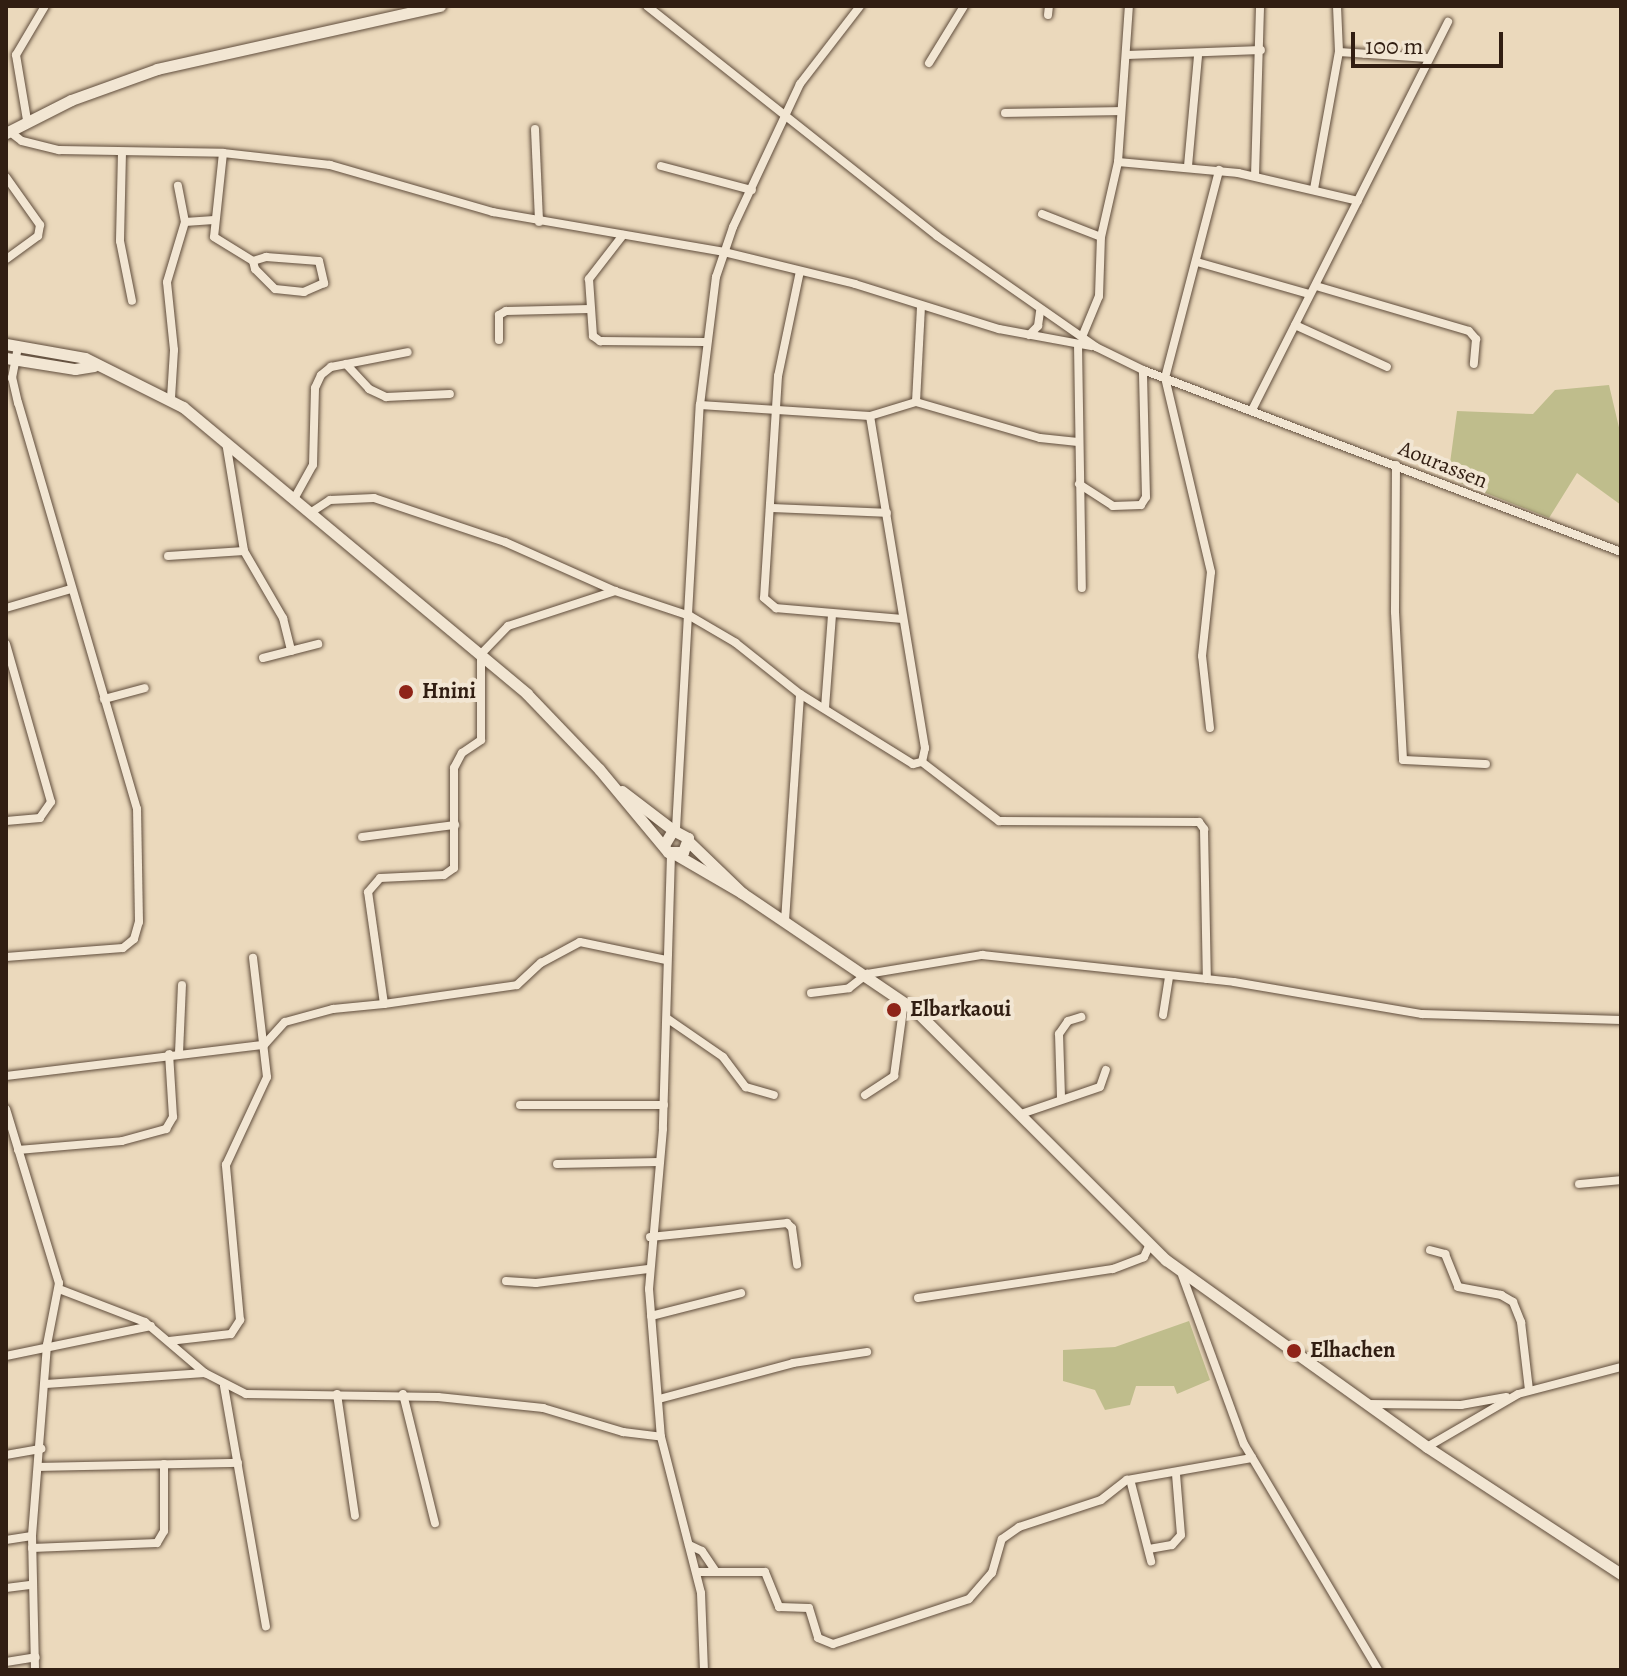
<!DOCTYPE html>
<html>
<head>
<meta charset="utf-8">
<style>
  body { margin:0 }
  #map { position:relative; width:1627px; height:1676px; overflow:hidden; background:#ebd9bc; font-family:Alegreya,serif }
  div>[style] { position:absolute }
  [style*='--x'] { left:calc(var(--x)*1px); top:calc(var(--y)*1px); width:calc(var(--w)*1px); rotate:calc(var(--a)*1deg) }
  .green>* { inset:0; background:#bfbd8c }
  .roads { filter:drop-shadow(0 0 2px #604d3c) drop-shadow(0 0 2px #604d3c) }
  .street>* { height:8px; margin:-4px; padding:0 4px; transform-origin:4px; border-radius:4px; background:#f2e6d3 }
  .secondary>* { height:11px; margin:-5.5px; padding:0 5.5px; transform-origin:5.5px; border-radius:5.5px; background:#f2e6d3 }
  .dots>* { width:22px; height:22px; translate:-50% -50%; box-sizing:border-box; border:4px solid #f2e6d3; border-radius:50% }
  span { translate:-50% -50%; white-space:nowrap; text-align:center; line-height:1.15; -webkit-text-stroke:8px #f2e6d3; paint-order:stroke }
  .street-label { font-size:22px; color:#311e12 }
  .poi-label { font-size:22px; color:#311e12; font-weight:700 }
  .left { translate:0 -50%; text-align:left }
  .frame { position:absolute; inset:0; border:8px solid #311e12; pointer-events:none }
  .scale { position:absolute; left:1351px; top:32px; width:152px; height:36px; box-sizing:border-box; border:4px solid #311e12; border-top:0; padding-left:10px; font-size:24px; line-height:28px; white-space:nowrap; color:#311e12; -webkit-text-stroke:6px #f2e6d3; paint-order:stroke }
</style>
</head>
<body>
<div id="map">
  <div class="green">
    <i style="clip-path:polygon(1609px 385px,1621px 436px,1621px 505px,1577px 473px,1549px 518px,1448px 478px,1457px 411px,1533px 414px,1555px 390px)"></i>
    <i style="clip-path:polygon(1189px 1321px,1210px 1380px,1177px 1394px,1174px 1386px,1136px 1386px,1130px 1405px,1105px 1410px,1095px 1390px,1063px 1381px,1063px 1350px,1115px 1347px)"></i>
  </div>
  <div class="roads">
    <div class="street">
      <i style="--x:647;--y:6;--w:370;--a:38.4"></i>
      <i style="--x:937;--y:236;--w:194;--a:34.9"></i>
      <i style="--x:1096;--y:347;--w:52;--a:26.1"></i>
      <i style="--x:1143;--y:370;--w:511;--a:20.84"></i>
      <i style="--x:1048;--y:15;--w:9;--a:-84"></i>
      <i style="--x:1339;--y:52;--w:89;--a:3.9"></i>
      <i style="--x:1127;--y:55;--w:134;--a:-2.1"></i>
      <i style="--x:929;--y:63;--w:67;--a:-58.4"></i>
      <i style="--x:1005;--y:113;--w:116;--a:-1"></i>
      <i style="--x:27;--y:120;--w:66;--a:-99.6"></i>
      <i style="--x:16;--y:55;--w:57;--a:-59.4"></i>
      <i style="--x:535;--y:129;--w:93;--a:87.5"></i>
      <i style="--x:9;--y:131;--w:16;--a:38"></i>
      <i style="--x:22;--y:141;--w:38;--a:14"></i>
      <i style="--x:59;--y:150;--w:164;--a:1"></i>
      <i style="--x:223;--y:153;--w:108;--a:6.4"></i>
      <i style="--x:330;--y:165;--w:170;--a:16.1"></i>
      <i style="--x:493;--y:212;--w:234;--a:9.8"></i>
      <i style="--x:724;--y:252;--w:135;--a:13.7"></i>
      <i style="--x:855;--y:284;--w:151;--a:17.4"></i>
      <i style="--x:999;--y:329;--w:94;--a:10.5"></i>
      <i style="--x:122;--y:152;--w:89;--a:91.3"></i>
      <i style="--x:120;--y:241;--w:61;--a:78.7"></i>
      <i style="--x:223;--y:153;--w:84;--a:96.1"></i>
      <i style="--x:214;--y:237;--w:46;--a:31.6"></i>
      <i style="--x:1118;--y:162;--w:121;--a:5.2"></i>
      <i style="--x:1238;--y:173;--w:123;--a:13.1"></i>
      <i style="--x:661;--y:166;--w:94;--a:14.8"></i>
      <i style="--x:1188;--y:166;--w:110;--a:-84.8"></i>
      <i style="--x:1255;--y:176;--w:170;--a:-88.3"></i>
      <i style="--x:6;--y:177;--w:59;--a:54.7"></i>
      <i style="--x:40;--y:225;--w:11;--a:100"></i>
      <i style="--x:38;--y:236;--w:39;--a:144"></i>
      <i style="--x:1314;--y:189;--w:139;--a:-79.7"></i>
      <i style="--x:1339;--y:52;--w:46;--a:-92.5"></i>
      <i style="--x:1042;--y:214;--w:63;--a:21.3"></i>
      <i style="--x:185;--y:222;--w:29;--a:-4"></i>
      <i style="--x:623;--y:235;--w:56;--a:127.7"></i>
      <i style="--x:589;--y:279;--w:57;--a:86"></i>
      <i style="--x:593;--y:336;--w:9;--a:36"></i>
      <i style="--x:600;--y:341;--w:105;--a:0.5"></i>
      <i style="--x:266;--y:257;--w:53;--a:4.3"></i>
      <i style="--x:319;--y:261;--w:23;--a:77"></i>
      <i style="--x:324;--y:283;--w:22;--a:156"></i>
      <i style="--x:304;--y:292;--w:29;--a:-174"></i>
      <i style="--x:275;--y:289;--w:28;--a:-135"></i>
      <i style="--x:255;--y:269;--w:8;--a:-104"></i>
      <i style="--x:253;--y:261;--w:14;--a:-17"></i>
      <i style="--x:1197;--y:262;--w:116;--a:15.9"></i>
      <i style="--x:800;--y:271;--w:107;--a:101.8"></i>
      <i style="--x:778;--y:376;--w:222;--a:93.6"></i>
      <i style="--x:764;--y:598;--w:16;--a:40"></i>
      <i style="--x:776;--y:608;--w:126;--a:5"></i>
      <i style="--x:1316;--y:286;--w:159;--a:16.4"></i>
      <i style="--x:1469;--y:331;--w:11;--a:49"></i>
      <i style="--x:1476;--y:339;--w:25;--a:95"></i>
      <i style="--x:1295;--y:325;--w:101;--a:24.5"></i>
      <i style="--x:1029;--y:335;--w:13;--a:-45"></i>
      <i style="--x:1038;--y:326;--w:15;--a:-82"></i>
      <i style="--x:1082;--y:337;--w:44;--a:-67.5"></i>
      <i style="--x:1099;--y:296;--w:59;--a:-88.1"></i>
      <i style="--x:1101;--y:237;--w:77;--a:-77.2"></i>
      <i style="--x:1118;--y:162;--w:156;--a:-86"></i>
      <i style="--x:499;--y:340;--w:25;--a:-90"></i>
      <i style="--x:499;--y:315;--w:8;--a:-30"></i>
      <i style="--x:506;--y:311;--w:84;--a:-1.4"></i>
      <i style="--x:1078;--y:344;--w:244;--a:89.1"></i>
      <i style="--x:346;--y:364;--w:34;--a:47"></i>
      <i style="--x:369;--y:389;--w:19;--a:25"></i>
      <i style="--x:386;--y:397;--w:64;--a:-2.7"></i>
      <i style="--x:171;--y:398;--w:48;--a:-86.4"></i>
      <i style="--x:174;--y:350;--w:68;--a:-95.9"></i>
      <i style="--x:167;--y:282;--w:63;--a:-73.3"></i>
      <i style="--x:185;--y:222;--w:37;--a:-101"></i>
      <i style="--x:916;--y:402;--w:96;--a:-87"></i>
      <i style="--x:700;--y:405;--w:170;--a:3.7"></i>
      <i style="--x:870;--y:416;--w:48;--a:-16.9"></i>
      <i style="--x:916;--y:402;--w:129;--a:16.2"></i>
      <i style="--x:1040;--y:438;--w:38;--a:6"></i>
      <i style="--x:1252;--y:410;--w:435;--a:-63.2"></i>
      <i style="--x:870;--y:416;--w:337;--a:80.6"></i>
      <i style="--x:925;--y:748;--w:14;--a:102"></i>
      <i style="--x:226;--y:442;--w:110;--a:80.6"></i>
      <i style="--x:244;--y:551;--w:78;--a:59.8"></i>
      <i style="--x:283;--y:618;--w:34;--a:76"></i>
      <i style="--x:1396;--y:465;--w:147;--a:90.4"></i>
      <i style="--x:1395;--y:612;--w:148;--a:86.9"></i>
      <i style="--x:1403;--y:760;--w:83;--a:2.8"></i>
      <i style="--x:1079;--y:484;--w:40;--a:32.9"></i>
      <i style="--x:1113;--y:506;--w:28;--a:-2"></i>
      <i style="--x:1141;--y:505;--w:9;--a:-58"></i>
      <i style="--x:1146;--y:497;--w:127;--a:-91.4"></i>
      <i style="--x:294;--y:499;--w:39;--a:-61"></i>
      <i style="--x:313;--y:465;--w:77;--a:-88.5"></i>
      <i style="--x:315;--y:388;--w:14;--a:-65"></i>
      <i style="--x:321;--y:375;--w:13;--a:-39"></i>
      <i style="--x:331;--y:367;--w:78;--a:-11"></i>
      <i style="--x:770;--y:508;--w:117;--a:2.4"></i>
      <i style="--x:310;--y:513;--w:24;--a:-33"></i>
      <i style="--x:330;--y:500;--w:44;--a:-2.6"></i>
      <i style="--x:374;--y:498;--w:138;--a:18.6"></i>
      <i style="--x:505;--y:542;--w:120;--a:24"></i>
      <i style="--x:615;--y:591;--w:79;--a:18.4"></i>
      <i style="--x:690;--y:616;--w:53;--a:30.4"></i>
      <i style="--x:736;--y:643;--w:82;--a:38.6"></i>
      <i style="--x:800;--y:694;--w:133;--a:31.8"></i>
      <i style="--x:913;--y:764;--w:9;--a:-13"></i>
      <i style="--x:922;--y:762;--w:97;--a:37.5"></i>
      <i style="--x:999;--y:821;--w:200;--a:0.3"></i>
      <i style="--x:1199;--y:822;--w:9;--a:54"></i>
      <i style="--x:1204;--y:829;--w:150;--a:88.9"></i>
      <i style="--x:168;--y:556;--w:76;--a:-3.8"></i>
      <i style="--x:6;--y:608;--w:68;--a:-16.3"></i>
      <i style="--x:6;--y:644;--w:164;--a:74.1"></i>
      <i style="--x:51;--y:802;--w:19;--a:125"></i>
      <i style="--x:40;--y:818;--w:34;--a:175"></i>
      <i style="--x:263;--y:658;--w:57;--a:-14.3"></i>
      <i style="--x:104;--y:699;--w:42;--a:-15"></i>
      <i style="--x:825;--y:708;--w:94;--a:-85.7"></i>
      <i style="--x:1210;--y:728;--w:72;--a:-96.3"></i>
      <i style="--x:1202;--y:656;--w:84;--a:-83.9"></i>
      <i style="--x:1211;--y:572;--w:199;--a:-103.3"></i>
      <i style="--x:1165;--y:378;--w:215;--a:-75.4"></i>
      <i style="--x:676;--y:829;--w:425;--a:-86.8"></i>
      <i style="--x:700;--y:405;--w:129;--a:-82.9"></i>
      <i style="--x:716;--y:277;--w:53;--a:-71.2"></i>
      <i style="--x:733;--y:227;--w:158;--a:-64.9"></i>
      <i style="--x:800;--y:84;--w:98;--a:-52.4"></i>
      <i style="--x:362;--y:837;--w:94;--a:-7.4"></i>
      <i style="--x:671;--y:854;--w:275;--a:91.7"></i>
      <i style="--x:663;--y:1129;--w:161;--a:95"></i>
      <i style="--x:649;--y:1289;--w:148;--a:85.4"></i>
      <i style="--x:661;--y:1437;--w:161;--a:75.6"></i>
      <i style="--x:701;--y:1593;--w:77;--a:87.8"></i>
      <i style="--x:785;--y:921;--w:227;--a:-86.2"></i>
      <i style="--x:6;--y:957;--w:117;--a:-4.4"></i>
      <i style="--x:123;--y:948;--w:14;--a:-39"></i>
      <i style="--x:134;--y:939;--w:18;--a:-74"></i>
      <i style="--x:139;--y:922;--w:113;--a:-91"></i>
      <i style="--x:137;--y:809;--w:423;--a:-106.3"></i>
      <i style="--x:18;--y:403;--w:26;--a:-103"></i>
      <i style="--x:12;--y:378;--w:32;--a:-79"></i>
      <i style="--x:811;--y:993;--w:38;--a:-7"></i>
      <i style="--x:849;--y:988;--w:23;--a:-38"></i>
      <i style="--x:867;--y:974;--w:117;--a:-9.4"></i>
      <i style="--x:982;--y:955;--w:253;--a:6.1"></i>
      <i style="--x:1234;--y:982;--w:191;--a:9.7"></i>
      <i style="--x:1422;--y:1014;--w:199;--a:1.7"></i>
      <i style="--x:384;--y:1004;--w:134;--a:-8.1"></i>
      <i style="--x:517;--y:985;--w:33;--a:-43"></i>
      <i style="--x:541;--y:963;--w:44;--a:-28.3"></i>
      <i style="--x:580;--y:942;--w:88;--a:11.8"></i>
      <i style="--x:1163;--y:1015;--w:39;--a:-81"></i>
      <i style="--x:668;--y:1019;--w:67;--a:34.6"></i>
      <i style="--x:723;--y:1057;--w:38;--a:53"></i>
      <i style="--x:746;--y:1087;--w:29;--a:16"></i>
      <i style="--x:179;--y:1053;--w:68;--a:-87.5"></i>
      <i style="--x:6;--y:1076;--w:260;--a:-6.9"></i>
      <i style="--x:264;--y:1045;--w:31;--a:-48"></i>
      <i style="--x:285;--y:1022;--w:50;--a:-15.2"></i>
      <i style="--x:333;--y:1009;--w:51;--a:-5.6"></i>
      <i style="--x:384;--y:1004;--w:113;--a:-98.1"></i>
      <i style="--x:368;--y:892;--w:18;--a:-49"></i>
      <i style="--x:380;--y:878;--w:64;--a:-2.7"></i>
      <i style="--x:444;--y:875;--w:12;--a:-35"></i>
      <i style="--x:454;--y:868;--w:100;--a:-90"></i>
      <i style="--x:454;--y:768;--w:17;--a:-62"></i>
      <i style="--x:462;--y:753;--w:23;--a:-34"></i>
      <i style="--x:481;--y:740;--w:86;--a:-90"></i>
      <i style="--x:481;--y:654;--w:39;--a:-46"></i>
      <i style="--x:508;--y:626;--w:113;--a:-18.1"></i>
      <i style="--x:865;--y:1095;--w:35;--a:-33"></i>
      <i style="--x:894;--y:1076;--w:75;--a:-82.3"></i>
      <i style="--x:1061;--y:1097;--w:63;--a:-91.8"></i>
      <i style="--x:1059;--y:1034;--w:16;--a:-55"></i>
      <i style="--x:1068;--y:1021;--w:14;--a:-17"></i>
      <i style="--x:520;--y:1105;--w:144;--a:0"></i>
      <i style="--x:6;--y:1109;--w:182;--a:73.1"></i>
      <i style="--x:59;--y:1283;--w:63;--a:101"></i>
      <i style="--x:47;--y:1345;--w:192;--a:94.5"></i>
      <i style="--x:32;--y:1536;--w:134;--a:88.7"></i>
      <i style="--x:1021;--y:1114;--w:83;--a:-18.9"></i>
      <i style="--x:1100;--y:1087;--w:18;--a:-71"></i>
      <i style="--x:18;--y:1150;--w:104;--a:-4.9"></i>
      <i style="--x:122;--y:1141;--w:46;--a:-15.3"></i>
      <i style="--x:166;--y:1129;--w:14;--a:-60"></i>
      <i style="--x:173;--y:1117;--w:63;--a:-93.6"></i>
      <i style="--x:557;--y:1164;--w:102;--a:-1.1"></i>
      <i style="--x:1579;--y:1184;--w:42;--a:-5.4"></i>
      <i style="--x:650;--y:1237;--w:138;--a:-5.8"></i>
      <i style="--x:787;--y:1223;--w:7;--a:45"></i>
      <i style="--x:792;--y:1228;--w:37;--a:82"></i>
      <i style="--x:1430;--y:1250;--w:16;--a:15"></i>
      <i style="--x:1445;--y:1254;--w:35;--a:68"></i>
      <i style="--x:1458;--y:1287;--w:44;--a:10.5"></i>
      <i style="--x:1501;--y:1295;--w:14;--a:30"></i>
      <i style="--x:1513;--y:1302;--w:22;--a:68"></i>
      <i style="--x:1521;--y:1322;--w:68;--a:83.3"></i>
      <i style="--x:1182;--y:1275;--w:180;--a:69.9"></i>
      <i style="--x:1244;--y:1444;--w:263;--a:59.3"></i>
      <i style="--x:506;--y:1281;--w:30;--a:4"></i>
      <i style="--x:536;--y:1283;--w:113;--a:-7.1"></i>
      <i style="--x:59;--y:1289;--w:92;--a:21"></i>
      <i style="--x:145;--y:1322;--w:79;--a:40.4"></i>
      <i style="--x:205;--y:1373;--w:46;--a:27.1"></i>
      <i style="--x:246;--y:1394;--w:192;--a:0.9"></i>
      <i style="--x:438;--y:1397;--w:106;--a:6"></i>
      <i style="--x:543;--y:1408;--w:84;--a:16.7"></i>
      <i style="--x:623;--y:1432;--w:38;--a:7"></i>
      <i style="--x:918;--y:1298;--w:197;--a:-8.5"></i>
      <i style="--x:1113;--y:1269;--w:33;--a:-21"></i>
      <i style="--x:1144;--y:1257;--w:14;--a:-65"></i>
      <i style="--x:651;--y:1316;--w:93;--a:-14.3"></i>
      <i style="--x:169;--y:1341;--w:62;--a:-6.4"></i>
      <i style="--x:231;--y:1334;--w:17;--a:-57"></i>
      <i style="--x:240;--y:1320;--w:156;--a:-95.2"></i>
      <i style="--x:226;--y:1165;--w:97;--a:-65"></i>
      <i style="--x:267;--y:1077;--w:120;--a:-96.7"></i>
      <i style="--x:6;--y:1356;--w:148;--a:-11.7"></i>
      <i style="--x:46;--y:1384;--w:159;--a:-4"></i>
      <i style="--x:224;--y:1386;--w:244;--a:80.1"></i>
      <i style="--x:337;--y:1394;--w:123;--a:81.6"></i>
      <i style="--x:403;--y:1394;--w:133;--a:76.1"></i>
      <i style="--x:659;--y:1399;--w:139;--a:-15"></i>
      <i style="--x:793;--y:1363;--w:75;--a:-8.5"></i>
      <i style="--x:1368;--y:1404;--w:93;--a:0.6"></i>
      <i style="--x:1461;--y:1405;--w:46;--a:-10.1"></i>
      <i style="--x:1427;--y:1447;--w:105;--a:-30.2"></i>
      <i style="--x:1518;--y:1394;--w:106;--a:-14.7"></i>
      <i style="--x:6;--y:1455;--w:36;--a:-10"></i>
      <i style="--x:40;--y:1467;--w:198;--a:-1.2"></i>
      <i style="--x:1131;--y:1483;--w:81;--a:75.6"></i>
      <i style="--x:6;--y:1540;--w:26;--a:-9"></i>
      <i style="--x:689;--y:1545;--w:14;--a:25"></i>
      <i style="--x:702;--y:1551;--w:25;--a:56"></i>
      <i style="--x:32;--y:1548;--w:125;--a:-2.3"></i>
      <i style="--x:157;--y:1543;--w:14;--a:-60"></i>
      <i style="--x:164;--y:1531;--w:67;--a:-90"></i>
      <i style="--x:1149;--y:1549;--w:23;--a:-10"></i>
      <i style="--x:1172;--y:1545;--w:13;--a:-48"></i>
      <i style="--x:1181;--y:1535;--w:61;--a:-94.7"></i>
      <i style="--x:697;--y:1572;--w:68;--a:0"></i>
      <i style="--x:765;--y:1572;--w:38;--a:68"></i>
      <i style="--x:779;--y:1607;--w:30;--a:2"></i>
      <i style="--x:809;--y:1608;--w:31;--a:73"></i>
      <i style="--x:818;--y:1638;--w:16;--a:22"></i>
      <i style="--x:833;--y:1644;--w:143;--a:-18.3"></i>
      <i style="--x:969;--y:1599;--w:35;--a:-49"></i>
      <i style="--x:992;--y:1573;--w:35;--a:-74"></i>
      <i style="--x:1002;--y:1539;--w:21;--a:-35"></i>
      <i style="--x:1019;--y:1527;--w:86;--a:-18.2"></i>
      <i style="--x:1101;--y:1500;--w:33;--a:-38"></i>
      <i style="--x:1127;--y:1480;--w:127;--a:-10"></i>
      <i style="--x:6;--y:1588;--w:26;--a:-7"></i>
      <i style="--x:6;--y:1662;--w:30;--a:-9"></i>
    </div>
    <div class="secondary">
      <i style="--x:6;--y:133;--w:73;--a:-26.9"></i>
      <i style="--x:71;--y:100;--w:91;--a:-19.8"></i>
      <i style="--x:157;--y:69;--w:290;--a:-12.6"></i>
      <i style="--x:6;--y:344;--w:80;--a:10"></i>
      <i style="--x:85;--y:358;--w:110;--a:26.6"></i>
      <i style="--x:183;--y:407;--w:448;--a:39.8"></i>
      <i style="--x:527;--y:694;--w:104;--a:46.2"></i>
      <i style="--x:599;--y:769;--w:108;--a:50.3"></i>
      <i style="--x:668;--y:852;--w:15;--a:0"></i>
      <i style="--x:683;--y:852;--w:15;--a:-70"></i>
      <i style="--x:688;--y:838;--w:17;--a:-152"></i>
      <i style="--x:673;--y:830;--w:17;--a:121"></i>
      <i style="--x:6;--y:358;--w:70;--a:9.1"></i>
      <i style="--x:75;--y:369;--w:19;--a:-9"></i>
      <i style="--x:622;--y:791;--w:64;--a:37.4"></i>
      <i style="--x:688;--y:841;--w:75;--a:43.9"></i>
      <i style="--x:742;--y:893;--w:210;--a:34.1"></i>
      <i style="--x:916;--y:1011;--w:353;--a:44.9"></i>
      <i style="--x:1166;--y:1260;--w:321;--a:35.6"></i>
      <i style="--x:1427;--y:1447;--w:232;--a:33.2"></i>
      <i style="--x:675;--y:854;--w:78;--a:30.2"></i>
    </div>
  </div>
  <div class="dots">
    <i style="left:406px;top:692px;background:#8f2418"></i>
    <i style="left:894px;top:1010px;background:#8f2418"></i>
    <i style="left:1294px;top:1351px;background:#8f2418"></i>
  </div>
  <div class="street-label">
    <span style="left:1443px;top:465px;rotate:22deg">Aourassen</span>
  </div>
  <div class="poi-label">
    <span class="left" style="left:422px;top:692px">Hnini</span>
    <span class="left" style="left:910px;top:1010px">Elbarkaoui</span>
    <span class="left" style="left:1310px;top:1351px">Elhachen</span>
  </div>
  <div class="frame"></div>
  <div class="scale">100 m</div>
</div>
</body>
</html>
